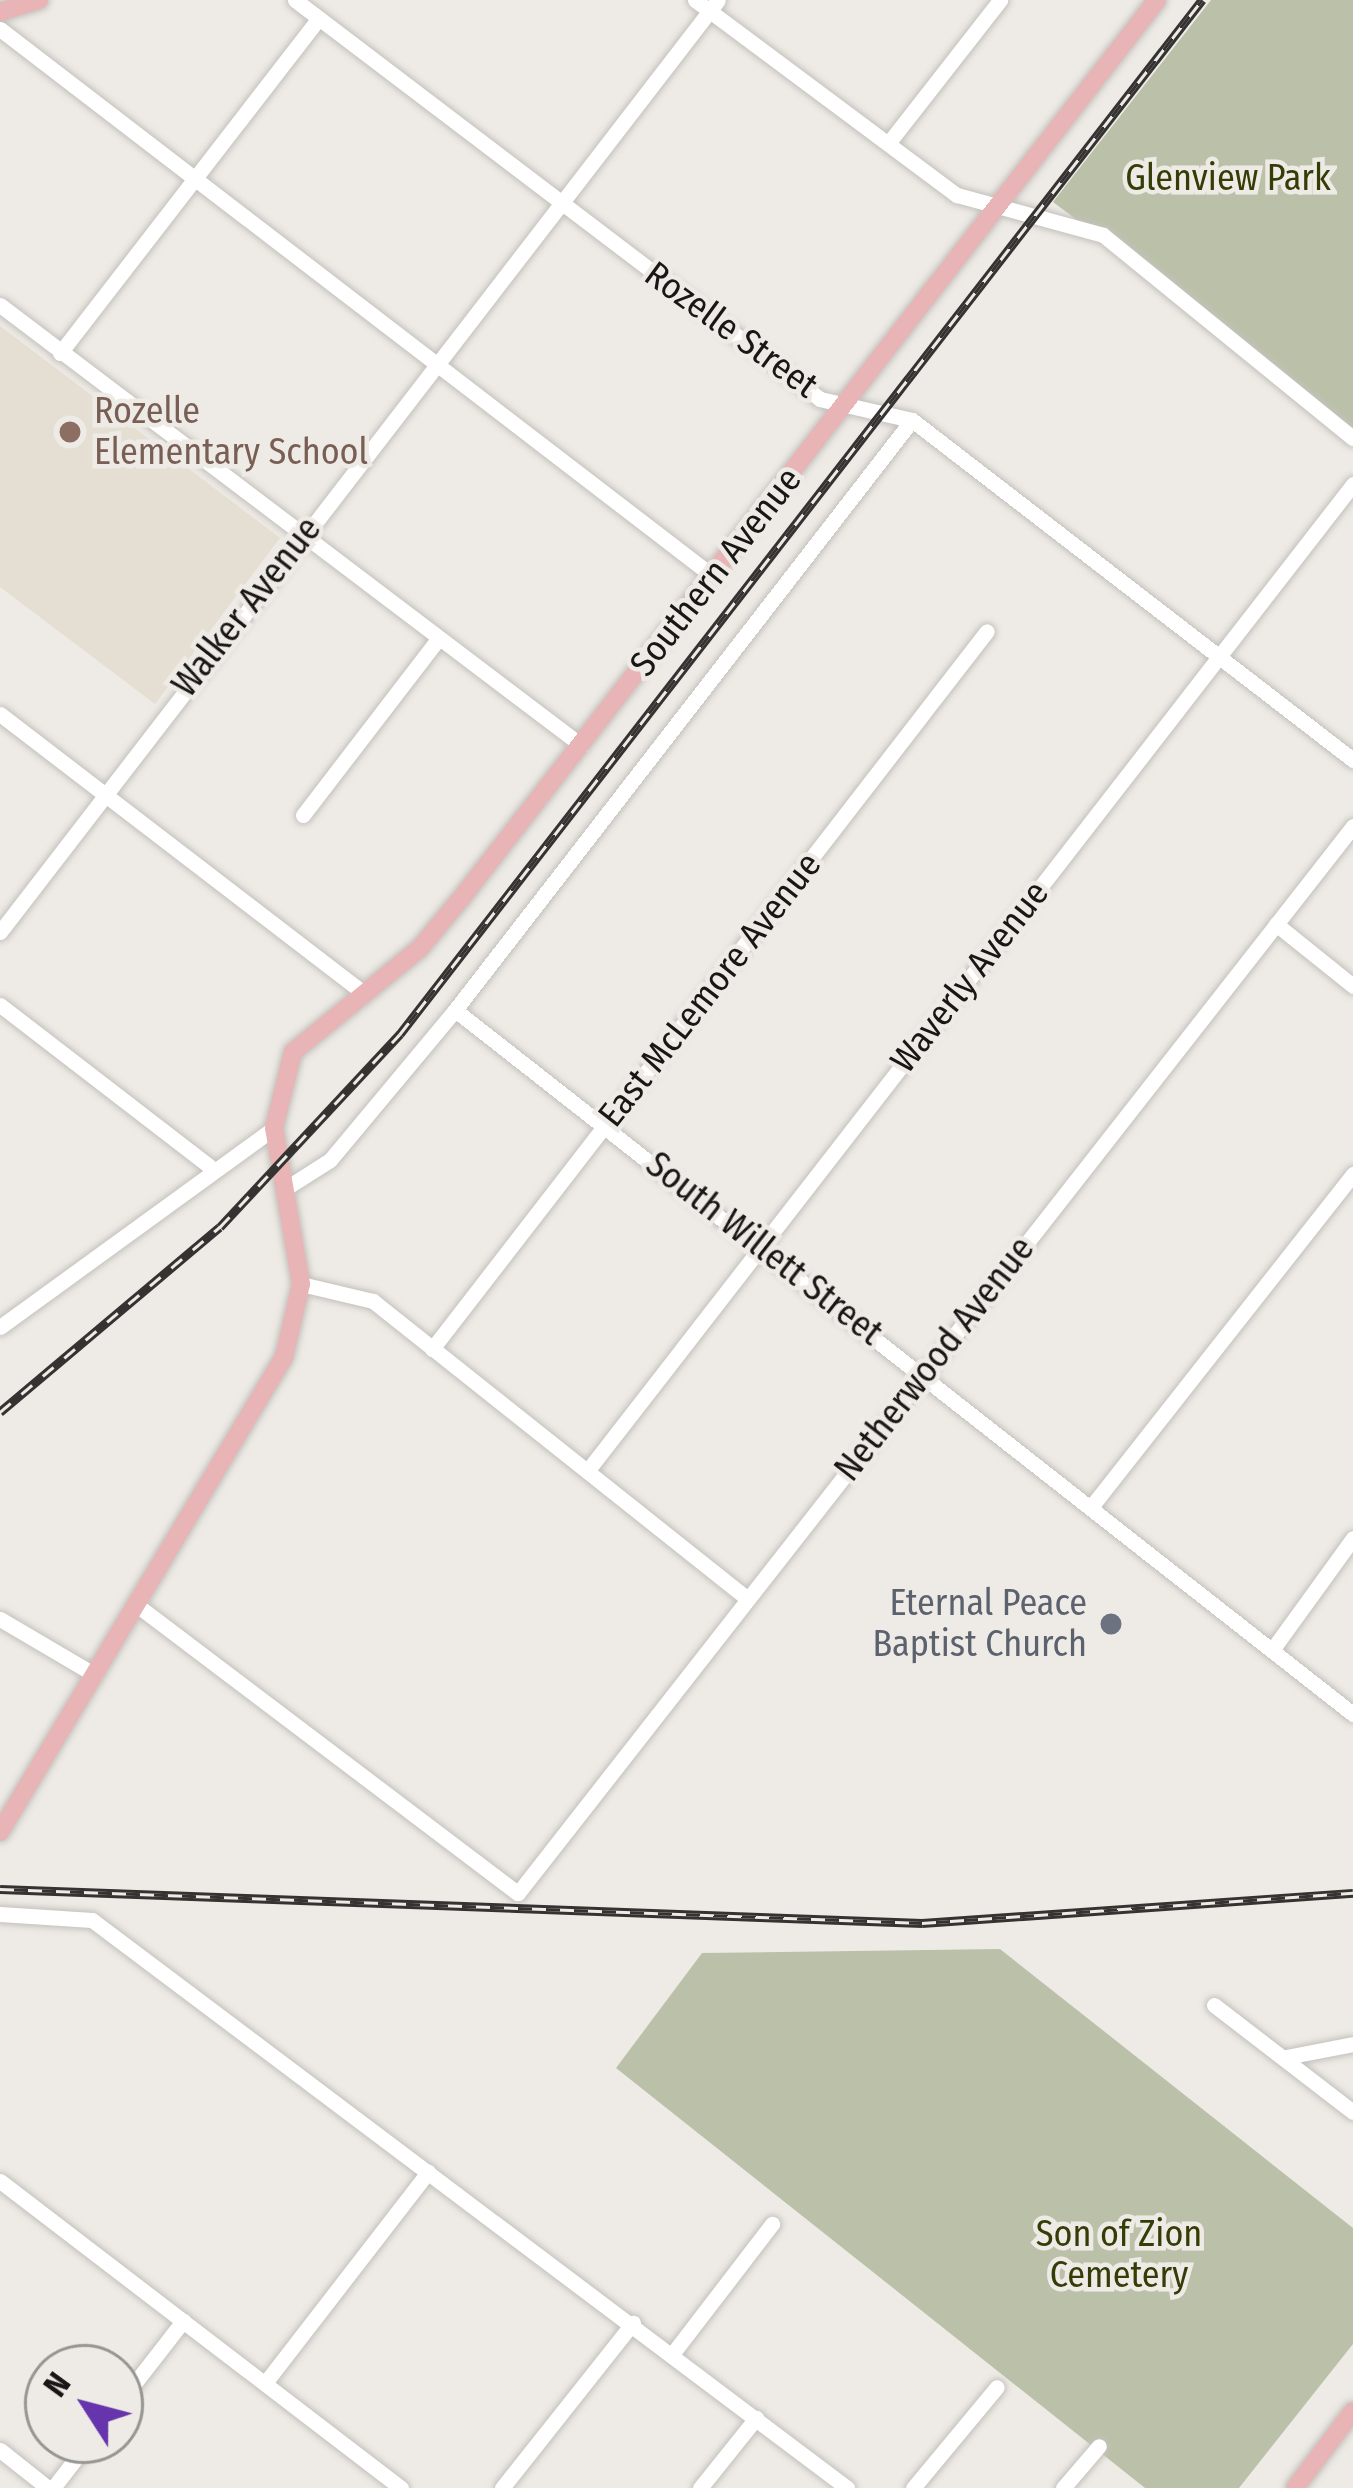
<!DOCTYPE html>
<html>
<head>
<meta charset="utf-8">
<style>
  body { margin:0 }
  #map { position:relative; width:1353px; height:2488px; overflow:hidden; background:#eeebe6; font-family:"Fira Sans Condensed",sans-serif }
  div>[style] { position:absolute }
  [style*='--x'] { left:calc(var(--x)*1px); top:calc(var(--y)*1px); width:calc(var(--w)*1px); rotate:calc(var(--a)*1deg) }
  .built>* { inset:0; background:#e5ded2 }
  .green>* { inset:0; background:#bbc1a8 }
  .roads { filter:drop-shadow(0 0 3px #c4c1bd) drop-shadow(0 0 3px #c4c1bd) }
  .minor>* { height:15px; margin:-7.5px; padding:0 7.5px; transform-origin:7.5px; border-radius:7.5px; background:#fff }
  .major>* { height:18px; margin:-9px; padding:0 9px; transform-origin:9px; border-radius:9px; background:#e9b4b6 }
  .rail>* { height:9px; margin-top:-4.5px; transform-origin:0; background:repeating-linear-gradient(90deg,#eeebe6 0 14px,#343331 0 28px); box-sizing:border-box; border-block:3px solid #343331 }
  .dots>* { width:33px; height:33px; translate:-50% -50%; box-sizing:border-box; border:6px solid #eeebe6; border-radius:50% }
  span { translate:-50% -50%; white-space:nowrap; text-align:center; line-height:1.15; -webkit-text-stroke:9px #eeebe6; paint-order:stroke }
  .park-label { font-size:36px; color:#343d06 }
  .street-label { font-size:36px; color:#181715 }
  .education-label { font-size:36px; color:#785e54 }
  .left { translate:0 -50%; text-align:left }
  .worship-label { font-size:36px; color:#5b616d }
  .right { translate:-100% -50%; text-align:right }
  .north { position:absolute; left:24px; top:2344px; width:120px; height:120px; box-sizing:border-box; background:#eeebe6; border:3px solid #989692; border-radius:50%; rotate:306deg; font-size:33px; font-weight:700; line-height:48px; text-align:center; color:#181715 }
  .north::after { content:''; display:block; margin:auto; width:42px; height:54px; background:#6634ac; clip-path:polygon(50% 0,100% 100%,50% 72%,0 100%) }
</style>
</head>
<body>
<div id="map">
  <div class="built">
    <i style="clip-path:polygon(0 326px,280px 538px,155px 704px,0 587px)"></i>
  </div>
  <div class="green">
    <i style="clip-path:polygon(1211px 0,1353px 0,1353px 428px,1053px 202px)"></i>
    <i style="clip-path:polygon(1000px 1949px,1353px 2228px,1353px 2344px,1239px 2488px,1145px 2488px,616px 2068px,702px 1953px)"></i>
  </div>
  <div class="roads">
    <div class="minor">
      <i style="--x:295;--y:0;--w:659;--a:37.23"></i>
      <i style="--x:820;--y:399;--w:94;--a:12.9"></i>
      <i style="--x:912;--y:420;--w:557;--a:37.63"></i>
      <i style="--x:695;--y:0;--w:327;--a:36.7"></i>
      <i style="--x:957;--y:195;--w:151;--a:15.3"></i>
      <i style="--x:1103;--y:235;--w:322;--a:39.1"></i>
      <i style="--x:0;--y:29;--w:900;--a:37.51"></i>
      <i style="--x:890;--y:141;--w:179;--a:-52"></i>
      <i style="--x:0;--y:305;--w:729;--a:37.14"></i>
      <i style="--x:60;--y:353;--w:423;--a:-52.3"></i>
      <i style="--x:0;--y:714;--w:459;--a:37.5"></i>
      <i style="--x:303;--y:815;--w:223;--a:-52.5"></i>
      <i style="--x:1276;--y:924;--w:99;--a:38.8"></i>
      <i style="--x:0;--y:932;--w:1176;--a:-52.39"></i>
      <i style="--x:0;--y:1005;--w:264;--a:37.6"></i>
      <i style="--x:455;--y:1010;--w:1141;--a:38.1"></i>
      <i style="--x:286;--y:1188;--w:52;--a:-32.5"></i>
      <i style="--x:330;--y:1160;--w:195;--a:-50.2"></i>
      <i style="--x:455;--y:1010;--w:746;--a:-52.24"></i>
      <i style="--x:301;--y:1284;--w:74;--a:13.3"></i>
      <i style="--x:373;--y:1301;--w:478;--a:38.5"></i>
      <i style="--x:0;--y:1327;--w:339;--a:-36"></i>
      <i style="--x:432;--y:1349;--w:907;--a:-52.3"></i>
      <i style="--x:588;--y:1470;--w:1248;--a:-52.19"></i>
      <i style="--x:1091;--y:1507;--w:424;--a:-51.8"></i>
      <i style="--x:138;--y:1606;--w:476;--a:37.1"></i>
      <i style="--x:518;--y:1893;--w:1355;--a:-51.95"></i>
      <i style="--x:0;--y:1619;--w:110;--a:30.5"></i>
      <i style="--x:1272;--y:1650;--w:138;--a:-54.1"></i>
      <i style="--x:0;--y:1914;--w:92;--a:3.7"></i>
      <i style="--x:92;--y:1920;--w:945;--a:36.95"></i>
      <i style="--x:1214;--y:2005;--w:175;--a:37.6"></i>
      <i style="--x:1286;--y:2057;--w:68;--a:-11"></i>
      <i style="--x:0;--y:2181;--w:505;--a:37.44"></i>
      <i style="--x:673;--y:2353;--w:163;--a:-52.5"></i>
      <i style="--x:265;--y:2383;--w:267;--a:-52.3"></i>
      <i style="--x:120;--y:2402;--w:103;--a:-52.1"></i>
      <i style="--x:0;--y:2450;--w:61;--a:38.4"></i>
      <i style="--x:53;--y:2488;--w:61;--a:-52.4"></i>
      <i style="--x:502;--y:2488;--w:211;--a:-51.6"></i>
      <i style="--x:700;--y:2488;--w:90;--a:-51.3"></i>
      <i style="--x:913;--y:2488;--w:131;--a:-50.3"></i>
      <i style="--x:1063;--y:2488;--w:55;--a:-49.4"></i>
    </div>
    <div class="major">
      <i style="--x:0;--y:12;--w:41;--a:-17.1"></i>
      <i style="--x:0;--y:1832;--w:553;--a:-59.13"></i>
      <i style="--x:284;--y:1357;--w:75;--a:-76.9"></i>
      <i style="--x:301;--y:1284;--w:158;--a:-99.8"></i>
      <i style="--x:274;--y:1128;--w:78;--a:-76"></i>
      <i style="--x:293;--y:1052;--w:164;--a:-39.3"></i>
      <i style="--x:420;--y:948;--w:67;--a:-50.4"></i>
      <i style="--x:463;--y:896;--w:1133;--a:-52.24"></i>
      <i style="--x:1295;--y:2488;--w:96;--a:-53"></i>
    </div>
  </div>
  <div class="rail">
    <i style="--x:0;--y:1412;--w:287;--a:-40.1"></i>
    <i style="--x:220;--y:1227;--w:264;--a:-47"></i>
    <i style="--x:400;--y:1034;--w:1309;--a:-52.2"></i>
    <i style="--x:0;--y:1889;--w:923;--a:2.11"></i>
    <i style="--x:922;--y:1923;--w:432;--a:-4"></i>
  </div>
  <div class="dots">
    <i style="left:70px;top:432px;background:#8d6e63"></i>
    <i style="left:1111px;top:1624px;background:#6b7280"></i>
  </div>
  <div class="park-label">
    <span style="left:1228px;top:179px">Glenview Park</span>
    <span style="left:1119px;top:2255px">Son of Zion<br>Cemetery</span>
  </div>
  <div class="street-label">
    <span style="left:731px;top:330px;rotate:36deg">Rozelle Street</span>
    <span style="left:716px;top:572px;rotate:-52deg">Southern Avenue</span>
    <span style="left:247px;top:607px;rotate:-52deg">Walker Avenue</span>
    <span style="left:970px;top:977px;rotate:-52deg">Waverly Avenue</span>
    <span style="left:710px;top:990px;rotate:-52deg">East McLemore Avenue</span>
    <span style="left:764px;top:1249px;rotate:38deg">South Willett Street</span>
    <span style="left:935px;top:1359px;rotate:-52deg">Netherwood Avenue</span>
  </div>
  <div class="education-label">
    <span class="left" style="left:94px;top:432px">Rozelle<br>Elementary School</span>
  </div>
  <div class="worship-label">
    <span class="right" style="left:1087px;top:1624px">Eternal Peace<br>Baptist Church</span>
  </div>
  <div class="north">N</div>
</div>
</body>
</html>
